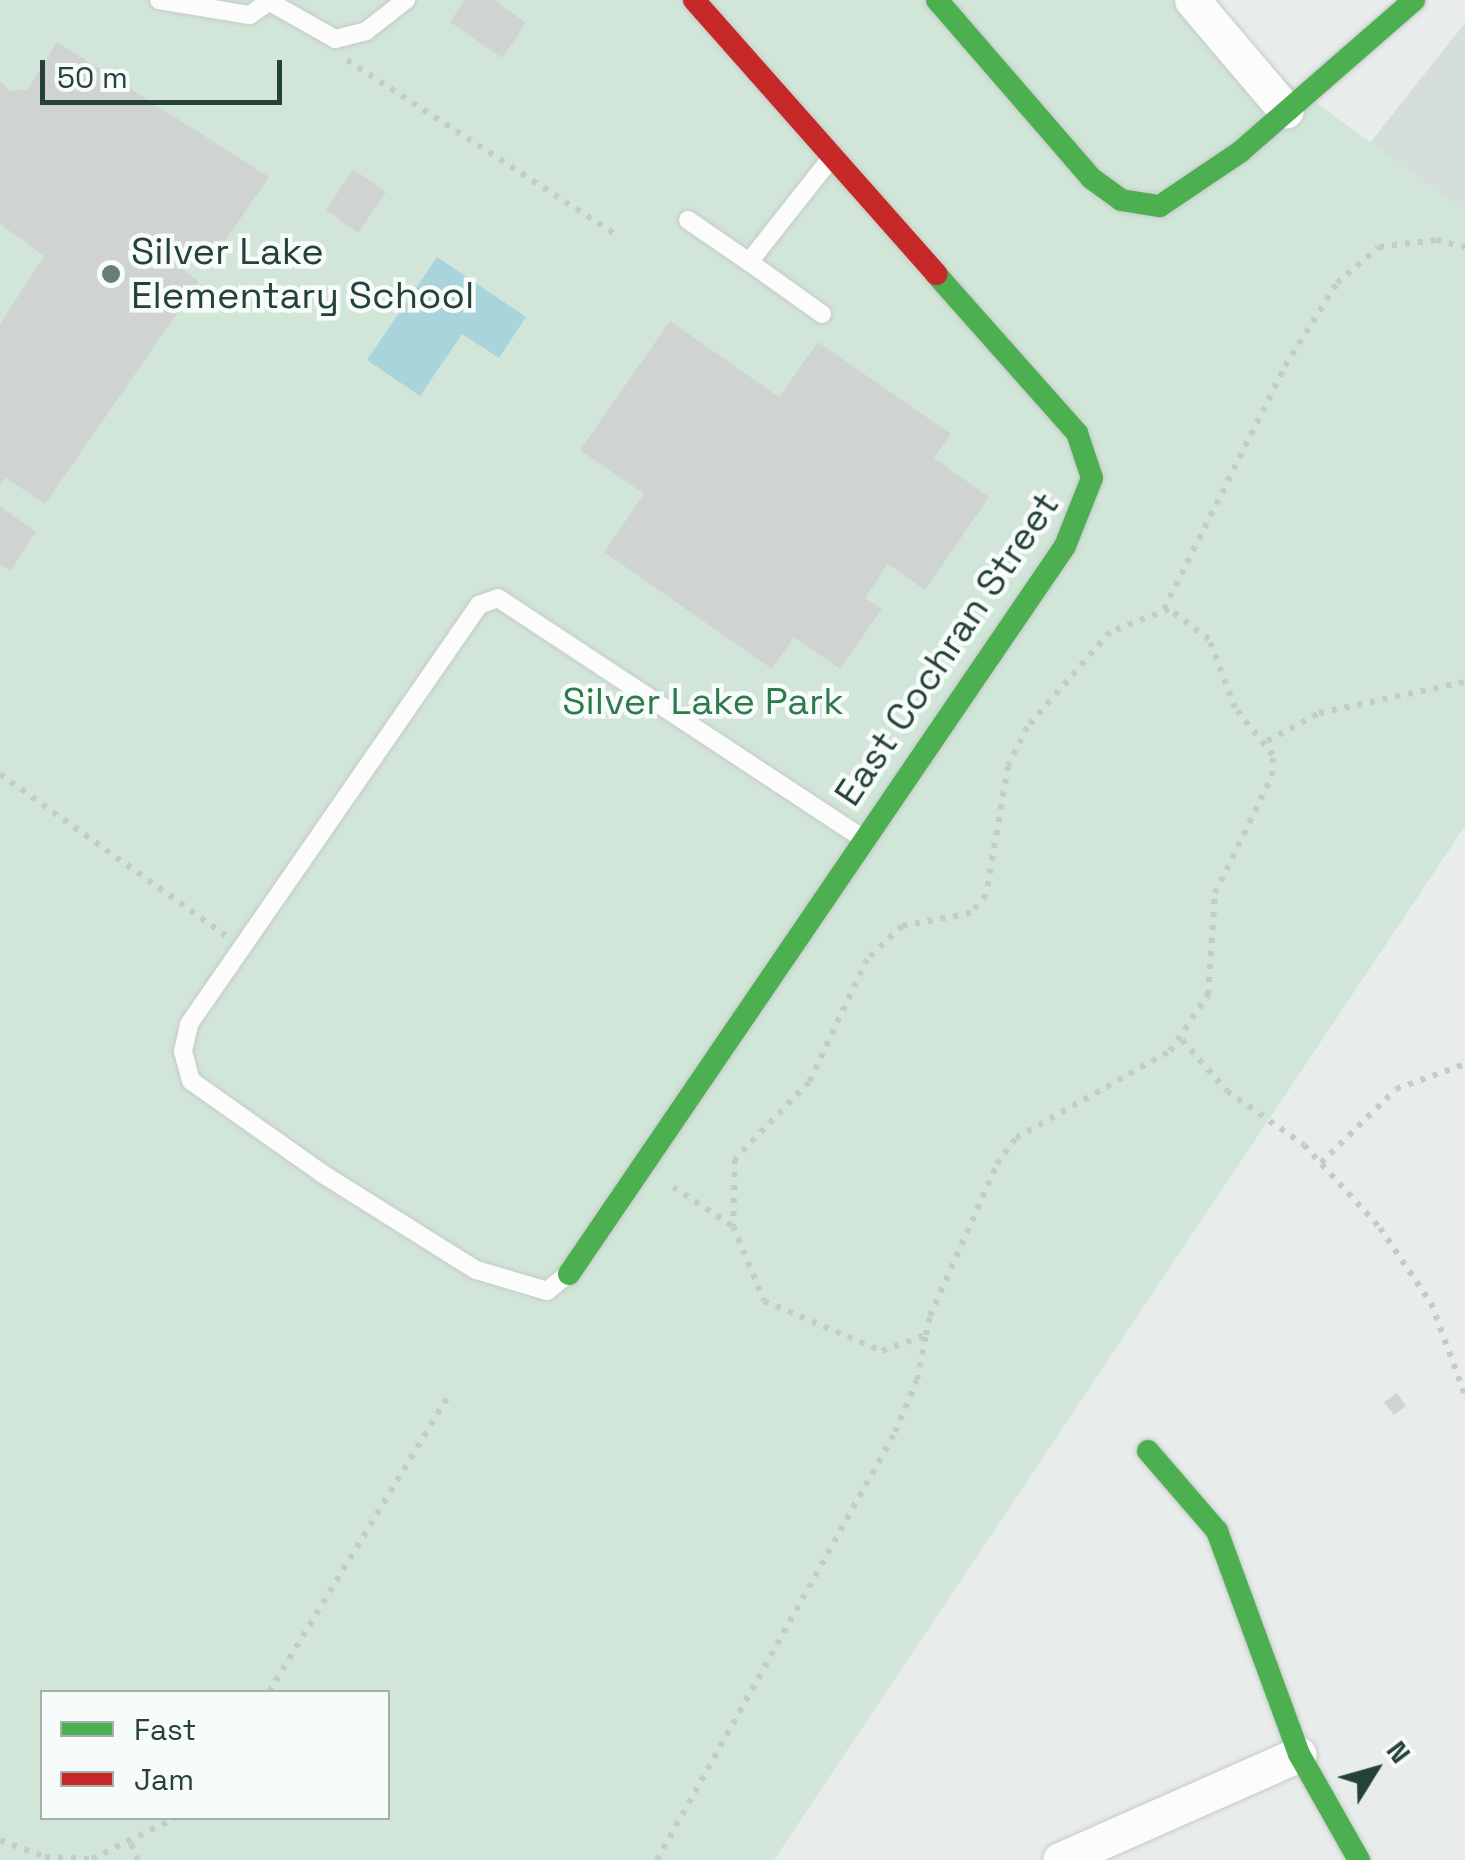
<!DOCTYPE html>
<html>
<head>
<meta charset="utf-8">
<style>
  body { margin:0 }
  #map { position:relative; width:1465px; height:1860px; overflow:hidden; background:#e8edeb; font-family:"Space Grotesk",sans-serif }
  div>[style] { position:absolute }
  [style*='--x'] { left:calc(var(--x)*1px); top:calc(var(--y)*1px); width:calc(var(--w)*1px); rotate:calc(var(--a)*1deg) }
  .built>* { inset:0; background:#d6dedb }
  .green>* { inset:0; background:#d1e6d8 }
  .water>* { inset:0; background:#a9d4db }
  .building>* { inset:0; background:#cfd4d2 }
  .path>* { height:6px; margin-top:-3px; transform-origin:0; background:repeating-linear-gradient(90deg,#c3ccca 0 5px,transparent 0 13px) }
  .roads { filter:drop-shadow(0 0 2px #c5cac8) drop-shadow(0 0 2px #c5cac8) }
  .lane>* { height:18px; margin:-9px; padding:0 9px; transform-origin:9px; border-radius:9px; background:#fcfcfc }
  .street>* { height:35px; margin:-17.5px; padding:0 17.5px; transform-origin:17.5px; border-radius:17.5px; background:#fcfcfc }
  .fast>* { height:22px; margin:-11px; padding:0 11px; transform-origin:11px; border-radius:11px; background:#4caf50 }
  .jam>* { height:22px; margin:-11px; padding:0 11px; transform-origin:11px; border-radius:11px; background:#c62828 }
  .dots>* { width:28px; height:28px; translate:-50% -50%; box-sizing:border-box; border:5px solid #f7fbf9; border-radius:50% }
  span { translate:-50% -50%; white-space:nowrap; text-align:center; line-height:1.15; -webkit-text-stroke:9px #f7fbf9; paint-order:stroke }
  .poi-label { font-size:38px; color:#24423a }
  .left { translate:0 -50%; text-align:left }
  .street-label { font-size:38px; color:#24423a }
  .park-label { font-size:38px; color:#2d7a4b }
  .legend { position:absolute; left:40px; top:1690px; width:350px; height:130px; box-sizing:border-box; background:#f7fbf9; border:2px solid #a3b1ad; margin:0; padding:12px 18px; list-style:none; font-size:30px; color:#24423a }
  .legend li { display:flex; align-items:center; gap:20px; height:50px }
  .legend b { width:50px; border:2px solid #a3b1ad }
  .north { position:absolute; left:1325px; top:1720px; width:100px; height:100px; -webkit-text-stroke:8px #f7fbf9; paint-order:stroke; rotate:53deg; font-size:28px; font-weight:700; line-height:40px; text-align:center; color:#24423a }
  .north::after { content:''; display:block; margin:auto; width:35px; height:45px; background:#24423a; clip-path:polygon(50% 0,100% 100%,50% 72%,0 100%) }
  .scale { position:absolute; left:40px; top:60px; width:242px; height:45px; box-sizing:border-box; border:5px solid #24423a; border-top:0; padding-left:12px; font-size:30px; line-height:35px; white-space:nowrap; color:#24423a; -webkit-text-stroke:8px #f7fbf9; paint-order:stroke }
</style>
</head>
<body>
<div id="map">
  <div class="built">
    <i style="clip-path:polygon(1465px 23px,1465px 309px,1338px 183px)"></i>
  </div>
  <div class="green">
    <i style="clip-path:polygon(evenodd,0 0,1174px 0,1465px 211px,1465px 826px,774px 1860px,0 1860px,0 0,42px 1692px,388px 1692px,388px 1818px,42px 1818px,42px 1692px)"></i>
  </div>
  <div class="water">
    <i style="clip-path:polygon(437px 257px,526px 317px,499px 358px,462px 334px,420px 396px,367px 360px)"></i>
  </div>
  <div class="building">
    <i style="clip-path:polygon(465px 0,494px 0,526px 23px,502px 58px,450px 22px)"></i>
    <i style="clip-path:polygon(57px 42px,269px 177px,208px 266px,179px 247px,171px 260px,199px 282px,45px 504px,6px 478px,0 485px,0 324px,44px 256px,0 224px,0 80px,9px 91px,28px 89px)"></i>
    <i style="clip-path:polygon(353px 169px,386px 192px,358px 233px,326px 210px)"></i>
    <i style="clip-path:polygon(670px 321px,779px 397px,818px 342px,951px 434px,934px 458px,989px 497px,925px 590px,888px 564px,865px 598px,882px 609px,840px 669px,794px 637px,772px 669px,604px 552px,644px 494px,580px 450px)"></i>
    <i style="clip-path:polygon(0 506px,36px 532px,11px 570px,0 565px)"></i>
    <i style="clip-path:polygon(1397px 1393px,1406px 1406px,1394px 1415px,1384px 1402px)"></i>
  </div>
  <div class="path">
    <i style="--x:347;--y:60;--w:321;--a:33"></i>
    <i style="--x:1164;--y:609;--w:271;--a:-63.5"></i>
    <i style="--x:1285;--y:366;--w:98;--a:-57.9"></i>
    <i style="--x:1337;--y:283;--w:55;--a:-40.6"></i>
    <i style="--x:1379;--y:247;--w:57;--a:-7"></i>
    <i style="--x:1436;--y:240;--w:30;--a:14"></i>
    <i style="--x:1267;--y:741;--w:59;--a:-28.3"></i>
    <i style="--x:1319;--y:713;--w:149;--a:-12"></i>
    <i style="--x:0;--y:774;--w:277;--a:35.6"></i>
    <i style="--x:1182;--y:1040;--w:68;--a:48.6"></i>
    <i style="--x:1227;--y:1091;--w:94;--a:35"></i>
    <i style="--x:1304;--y:1145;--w:113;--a:47.5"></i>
    <i style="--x:1380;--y:1228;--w:91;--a:55.8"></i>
    <i style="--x:1431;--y:1303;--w:98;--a:69.7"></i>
    <i style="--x:1321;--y:1163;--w:105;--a:-44.6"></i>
    <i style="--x:1396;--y:1089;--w:73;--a:-19.9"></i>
    <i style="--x:673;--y:1187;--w:72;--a:33"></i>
    <i style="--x:269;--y:1692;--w:350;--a:-58.8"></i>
    <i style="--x:0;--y:1840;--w:48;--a:20.7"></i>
    <i style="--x:45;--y:1857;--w:47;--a:2.4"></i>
    <i style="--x:92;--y:1859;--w:93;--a:-26.3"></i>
    <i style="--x:131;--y:1844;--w:17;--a:66"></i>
    <i style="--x:657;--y:1860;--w:490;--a:-60.9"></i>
    <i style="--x:895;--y:1432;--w:56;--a:-67.1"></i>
    <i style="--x:917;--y:1380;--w:46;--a:-78.7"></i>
    <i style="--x:926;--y:1335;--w:19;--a:-78"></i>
    <i style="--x:930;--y:1316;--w:166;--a:-66.2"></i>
    <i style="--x:997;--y:1164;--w:32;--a:-54"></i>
    <i style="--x:1016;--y:1138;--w:177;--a:-29.5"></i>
    <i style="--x:1170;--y:1051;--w:68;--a:-55.8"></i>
    <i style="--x:1208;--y:995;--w:102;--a:-86.1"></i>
    <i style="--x:1215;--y:893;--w:130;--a:-64"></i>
    <i style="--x:1272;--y:776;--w:21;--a:-87"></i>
    <i style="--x:1273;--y:755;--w:60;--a:-129"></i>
    <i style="--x:1235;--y:708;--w:74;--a:-110.6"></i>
    <i style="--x:1209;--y:639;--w:50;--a:-143.1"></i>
    <i style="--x:1169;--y:609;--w:63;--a:158.7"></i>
    <i style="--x:1110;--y:632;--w:126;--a:131.1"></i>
    <i style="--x:1027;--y:727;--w:43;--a:116"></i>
    <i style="--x:1008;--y:766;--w:131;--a:99.7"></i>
    <i style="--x:986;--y:895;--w:23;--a:130"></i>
    <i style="--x:971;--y:913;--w:70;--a:169.3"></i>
    <i style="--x:902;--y:926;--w:48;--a:136.7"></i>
    <i style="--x:867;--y:959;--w:136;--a:115.2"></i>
    <i style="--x:809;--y:1082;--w:107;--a:133.9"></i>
    <i style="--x:735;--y:1159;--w:67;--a:91.7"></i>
    <i style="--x:733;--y:1226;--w:81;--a:67.5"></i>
    <i style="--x:764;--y:1301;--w:128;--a:23"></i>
    <i style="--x:882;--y:1351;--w:47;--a:-20"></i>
  </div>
  <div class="roads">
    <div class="lane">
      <i style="--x:159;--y:0;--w:92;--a:9.4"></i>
      <i style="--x:250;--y:15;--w:26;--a:-36"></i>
      <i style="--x:270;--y:2;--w:75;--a:29.6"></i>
      <i style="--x:335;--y:39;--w:32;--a:-14"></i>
      <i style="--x:366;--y:31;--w:51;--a:-37.8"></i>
      <i style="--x:688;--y:220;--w:74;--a:34.5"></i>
      <i style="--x:822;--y:314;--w:90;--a:-144.5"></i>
      <i style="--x:749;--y:262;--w:134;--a:-51.7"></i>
      <i style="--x:568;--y:1274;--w:27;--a:141"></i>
      <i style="--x:547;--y:1291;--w:74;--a:-163.5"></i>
      <i style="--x:476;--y:1270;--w:181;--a:-147.9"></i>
      <i style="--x:323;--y:1174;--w:161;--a:-144.8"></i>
      <i style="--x:191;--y:1081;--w:31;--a:-105"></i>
      <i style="--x:183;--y:1051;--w:28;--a:-77"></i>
      <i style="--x:189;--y:1024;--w:510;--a:-55.31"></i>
      <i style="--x:479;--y:605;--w:20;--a:-20"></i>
      <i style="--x:498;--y:598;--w:437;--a:33.4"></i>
    </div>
    <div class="street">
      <i style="--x:1192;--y:0;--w:145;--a:49.7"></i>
      <i style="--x:1060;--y:1860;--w:261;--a:-23.9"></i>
    </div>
    <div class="fast">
      <i style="--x:937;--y:0;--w:235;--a:49.1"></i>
      <i style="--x:1091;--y:178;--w:37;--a:36"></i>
      <i style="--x:1121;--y:200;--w:39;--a:9"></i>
      <i style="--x:1160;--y:206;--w:97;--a:-34"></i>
      <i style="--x:1240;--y:152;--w:231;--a:-41.1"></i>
      <i style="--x:569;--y:1274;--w:881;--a:-55.73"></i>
      <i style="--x:1065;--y:546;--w:73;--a:-68.3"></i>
      <i style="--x:1092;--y:478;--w:47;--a:-108.4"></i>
      <i style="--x:1077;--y:433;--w:213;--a:-131.6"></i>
      <i style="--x:1148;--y:1451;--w:106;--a:49.2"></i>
      <i style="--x:1217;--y:1531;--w:238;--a:69.8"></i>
      <i style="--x:1299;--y:1754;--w:122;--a:60.5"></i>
    </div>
    <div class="jam">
      <i style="--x:694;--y:0;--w:366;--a:48.5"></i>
    </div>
  </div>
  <div class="dots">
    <i style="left:111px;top:274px;background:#697e78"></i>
  </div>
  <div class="poi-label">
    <span class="left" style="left:131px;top:274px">Silver Lake<br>Elementary School</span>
  </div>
  <div class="street-label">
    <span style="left:947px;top:649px;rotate:-56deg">East Cochran Street</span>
  </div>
  <div class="park-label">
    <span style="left:703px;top:702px">Silver Lake Park</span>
  </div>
  <ul class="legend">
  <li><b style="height:12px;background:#4caf50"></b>Fast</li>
  <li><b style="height:12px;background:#c62828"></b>Jam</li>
  </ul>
  <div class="north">N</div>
  <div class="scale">50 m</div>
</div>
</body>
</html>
